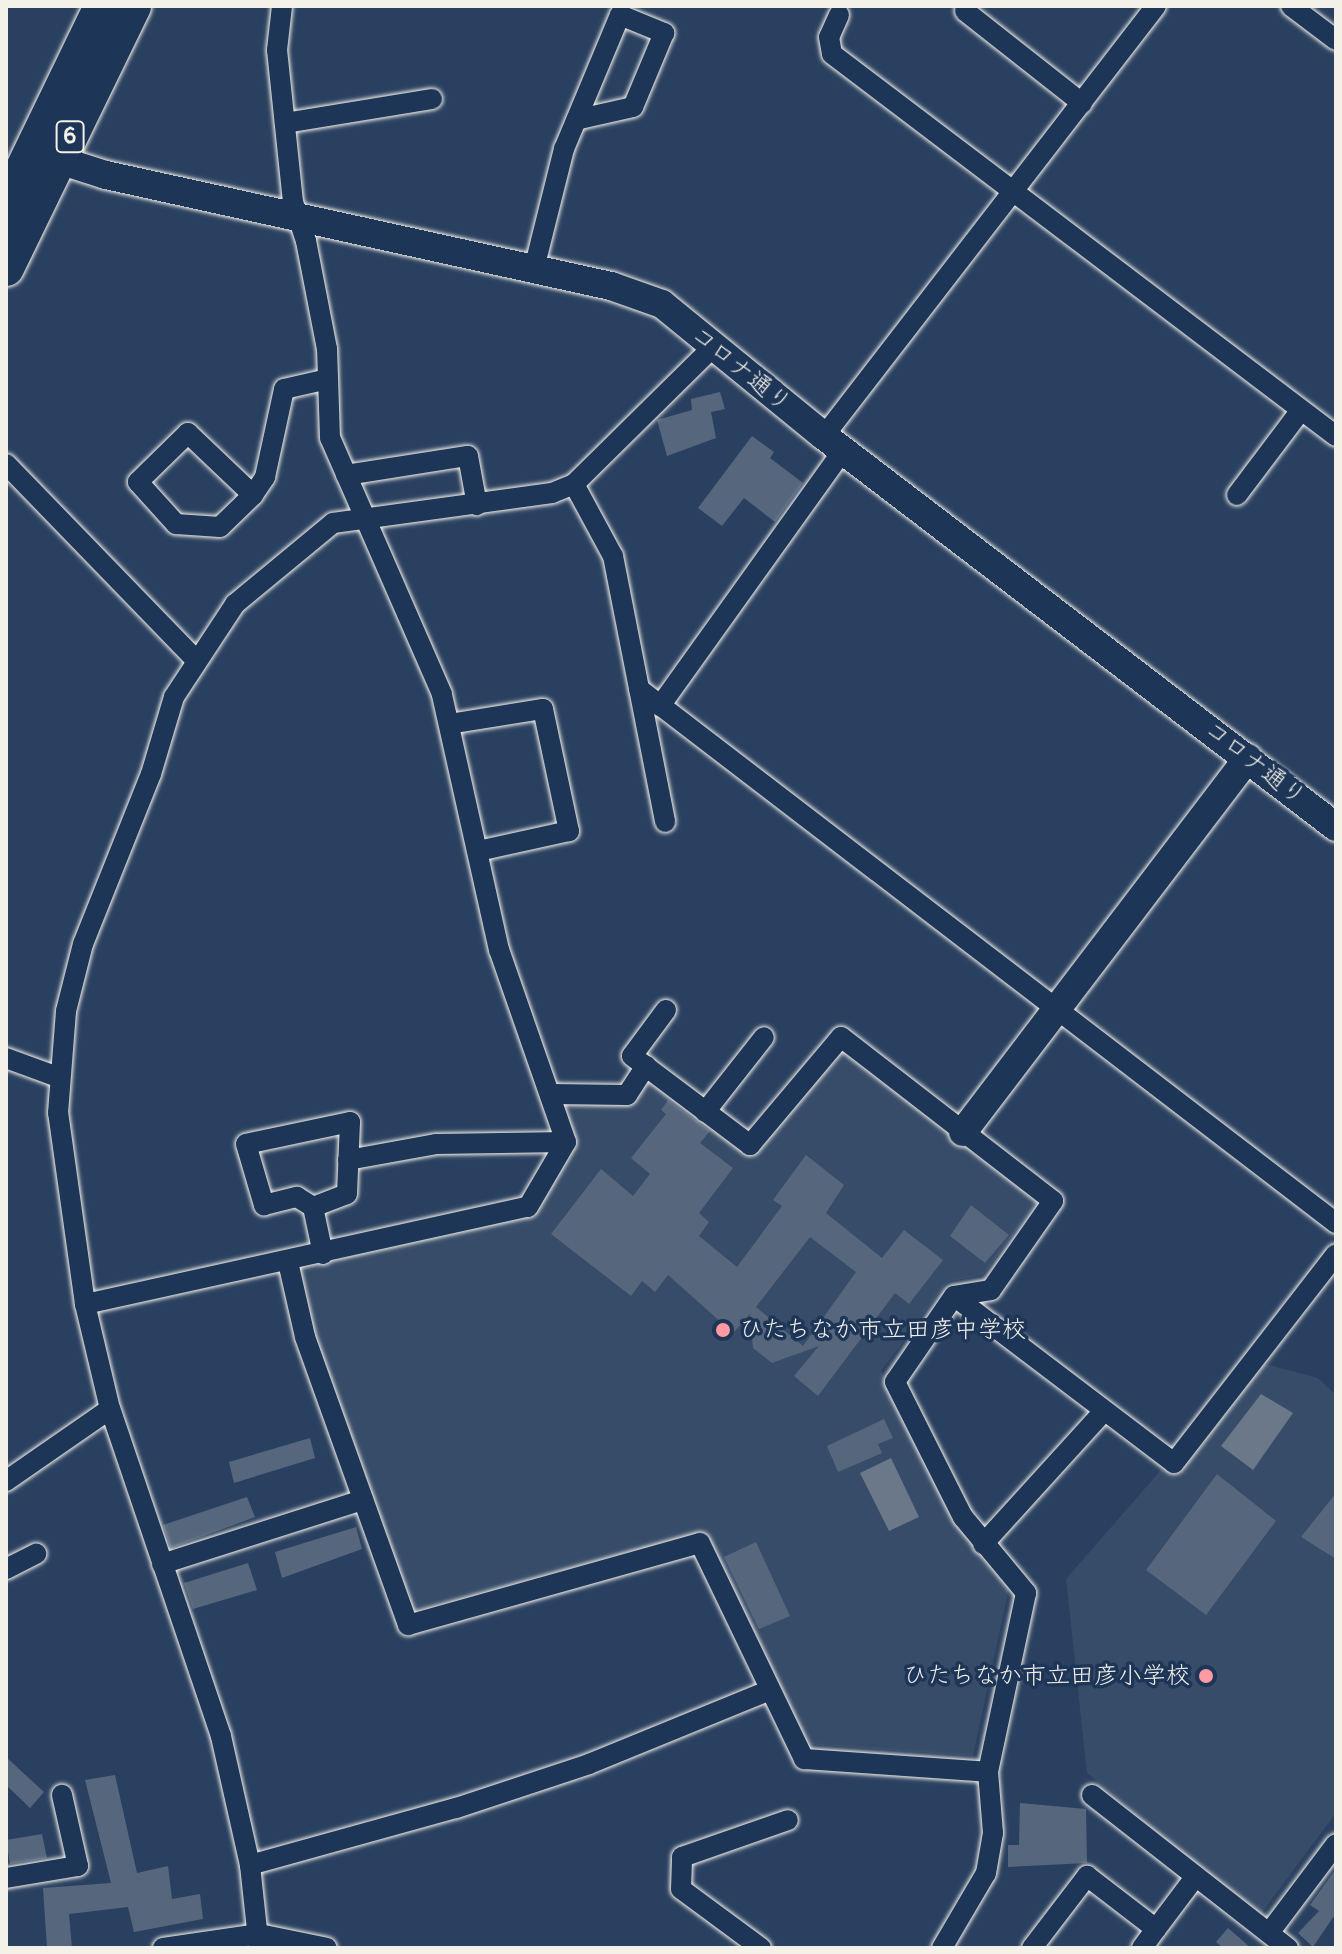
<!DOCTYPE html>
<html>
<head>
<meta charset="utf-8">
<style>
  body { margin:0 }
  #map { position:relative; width:1342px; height:1954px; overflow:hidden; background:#2a4060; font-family:Pangolin,"Klee One",sans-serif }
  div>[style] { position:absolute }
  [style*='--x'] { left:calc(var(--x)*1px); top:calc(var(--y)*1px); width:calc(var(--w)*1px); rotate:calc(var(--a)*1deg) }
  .built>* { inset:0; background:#374c69 }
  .water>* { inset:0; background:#6a788a }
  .stream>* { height:5px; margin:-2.5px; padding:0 2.5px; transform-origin:2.5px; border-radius:2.5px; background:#6a788a }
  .building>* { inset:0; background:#56677d }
  .roads { filter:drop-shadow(0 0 2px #f4f1e8) drop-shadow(0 0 2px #f4f1e8) }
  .street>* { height:20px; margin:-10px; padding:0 10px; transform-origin:10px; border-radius:10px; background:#1d3557 }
  .secondary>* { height:28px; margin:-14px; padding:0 14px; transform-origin:14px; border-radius:14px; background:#1d3557 }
  .highway>* { height:36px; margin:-18px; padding:0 18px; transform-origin:18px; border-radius:18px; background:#1d3557 }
  .dots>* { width:22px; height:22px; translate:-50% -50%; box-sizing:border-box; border:4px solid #1d3557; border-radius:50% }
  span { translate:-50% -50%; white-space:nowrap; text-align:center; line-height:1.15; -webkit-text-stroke:7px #1d3557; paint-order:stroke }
  .shield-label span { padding:2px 6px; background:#1d3557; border:2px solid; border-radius:6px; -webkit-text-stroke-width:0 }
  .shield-label { font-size:22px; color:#f4f1e8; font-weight:700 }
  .street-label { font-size:24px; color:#f4f1e8 }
  .poi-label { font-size:24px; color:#f4f1e8 }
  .left { translate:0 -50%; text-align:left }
  .right { translate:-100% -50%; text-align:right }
  .frame { position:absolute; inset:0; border:8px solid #f4f1e8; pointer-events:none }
</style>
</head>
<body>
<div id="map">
  <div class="built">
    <i style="clip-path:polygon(840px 1044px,1039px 1199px,983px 1275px,947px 1282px,881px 1371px,954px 1520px,1009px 1588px,973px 1756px,806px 1744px,699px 1533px,410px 1611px,309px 1336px,295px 1266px,531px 1211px,571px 1147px,564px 1100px,643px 1081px,655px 1079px,751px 1155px)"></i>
    <i style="clip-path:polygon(1265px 1364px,1318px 1378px,1336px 1395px,1336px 1813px,1258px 1918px,1087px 1773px,1066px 1579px,1161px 1470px,1189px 1462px)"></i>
  </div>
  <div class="water">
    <i style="clip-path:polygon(1261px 1394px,1293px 1413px,1253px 1470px,1221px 1446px)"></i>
    <i style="clip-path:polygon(891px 1458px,919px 1517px,889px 1531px,860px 1473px)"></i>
  </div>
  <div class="stream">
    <i style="--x:235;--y:1948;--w:14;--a:-8"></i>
  </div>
  <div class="building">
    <i style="clip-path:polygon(720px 392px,725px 409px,711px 412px,716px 438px,667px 456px,657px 420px,692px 410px,691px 399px)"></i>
    <i style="clip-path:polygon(752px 436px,774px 452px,770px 458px,803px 483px,775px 522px,744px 498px,722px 526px,698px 508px)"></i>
    <i style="clip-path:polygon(evenodd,668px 1100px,710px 1131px,700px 1143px,733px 1168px,699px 1213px,709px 1222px,699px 1236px,737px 1267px,782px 1206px,773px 1200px,806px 1155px,844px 1185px,826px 1213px,882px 1258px,904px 1230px,943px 1260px,909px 1304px,895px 1293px,818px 1396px,794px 1376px,819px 1346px,772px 1363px,753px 1348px,750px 1314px,733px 1333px,668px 1275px,655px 1292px,642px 1281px,631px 1296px,551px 1234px,601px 1169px,633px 1196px,650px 1174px,631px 1158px,666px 1114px,661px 1110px,668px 1100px,810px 1237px,856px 1272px,803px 1346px,756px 1307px,810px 1237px)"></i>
    <i style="clip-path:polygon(971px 1205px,1009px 1235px,985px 1263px,950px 1236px)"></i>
    <i style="clip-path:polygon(884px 1419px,893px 1438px,878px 1444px,882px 1453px,838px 1472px,827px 1446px)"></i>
    <i style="clip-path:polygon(310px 1438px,315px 1458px,234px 1483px,229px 1462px)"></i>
    <i style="clip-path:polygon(1217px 1474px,1276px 1521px,1206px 1615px,1146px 1570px)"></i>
    <i style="clip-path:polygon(1336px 1493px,1336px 1559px,1301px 1537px)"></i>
    <i style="clip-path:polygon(247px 1497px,255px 1517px,171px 1548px,163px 1525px)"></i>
    <i style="clip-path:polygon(356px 1527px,362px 1549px,282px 1578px,275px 1552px)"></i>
    <i style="clip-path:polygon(756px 1542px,790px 1616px,759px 1629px,724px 1557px)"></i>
    <i style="clip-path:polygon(248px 1563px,257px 1590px,193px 1609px,184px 1583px)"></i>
    <i style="clip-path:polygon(6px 1757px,44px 1792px,30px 1808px,6px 1785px)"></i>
    <i style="clip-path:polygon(115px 1775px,137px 1873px,168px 1866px,172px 1899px,200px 1894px,203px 1919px,134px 1932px,128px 1907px,69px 1914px,72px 1948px,47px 1948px,43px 1888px,111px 1883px,85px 1780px)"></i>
    <i style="clip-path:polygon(1020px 1803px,1086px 1809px,1087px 1863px,1008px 1867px,1008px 1845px,1019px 1845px)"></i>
    <i style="clip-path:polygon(42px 1834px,47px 1858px,10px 1864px,6px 1840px)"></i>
    <i style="clip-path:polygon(1336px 1869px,1336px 1913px,1313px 1947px,1298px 1933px,1319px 1911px,1310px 1905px)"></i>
    <i style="clip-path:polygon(1228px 1928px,1251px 1948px,1223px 1948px,1216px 1942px)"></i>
  </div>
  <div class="roads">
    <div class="street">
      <i style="--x:1291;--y:6;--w:56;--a:37.1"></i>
      <i style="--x:965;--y:11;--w:149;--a:38.2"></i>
      <i style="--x:839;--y:15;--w:24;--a:114"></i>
      <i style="--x:829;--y:37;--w:17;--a:80"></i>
      <i style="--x:832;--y:54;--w:632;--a:37.16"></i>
      <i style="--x:285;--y:123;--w:149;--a:-9.3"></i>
      <i style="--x:534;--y:269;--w:124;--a:-76"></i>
      <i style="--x:564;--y:149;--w:145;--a:-67.3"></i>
      <i style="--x:620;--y:15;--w:48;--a:22.2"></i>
      <i style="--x:664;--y:33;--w:80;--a:112.7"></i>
      <i style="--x:633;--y:107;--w:58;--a:167.2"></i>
      <i style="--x:824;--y:436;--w:543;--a:-52.33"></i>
      <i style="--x:6;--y:464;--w:272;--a:45.9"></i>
      <i style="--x:346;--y:475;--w:123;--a:-8.9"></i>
      <i style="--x:468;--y:456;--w:50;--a:79.6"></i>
      <i style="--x:574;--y:484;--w:82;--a:61.6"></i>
      <i style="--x:613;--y:556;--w:271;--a:78.9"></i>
      <i style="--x:253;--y:495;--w:90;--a:-136.4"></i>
      <i style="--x:188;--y:433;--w:70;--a:135.6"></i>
      <i style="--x:138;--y:482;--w:57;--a:47.9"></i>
      <i style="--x:176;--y:524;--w:44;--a:3.9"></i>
      <i style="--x:220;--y:527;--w:46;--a:-44.1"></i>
      <i style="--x:253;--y:495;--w:22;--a:-56"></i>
      <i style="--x:265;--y:477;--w:90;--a:-77.8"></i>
      <i style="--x:284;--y:389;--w:45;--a:-12.8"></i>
      <i style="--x:1237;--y:495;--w:106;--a:-53"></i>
      <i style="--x:639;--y:689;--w:878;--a:37.46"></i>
      <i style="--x:660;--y:706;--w:315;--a:-54.4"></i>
      <i style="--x:449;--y:724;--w:95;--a:-9.1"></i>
      <i style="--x:543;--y:709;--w:125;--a:78"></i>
      <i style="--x:569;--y:831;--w:93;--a:167.6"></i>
      <i style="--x:666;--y:1010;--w:57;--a:126.5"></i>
      <i style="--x:632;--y:1056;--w:148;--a:37"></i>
      <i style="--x:750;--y:1145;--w:141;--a:-49.9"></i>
      <i style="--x:841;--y:1037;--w:268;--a:37.7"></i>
      <i style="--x:1053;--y:1201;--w:108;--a:124.9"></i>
      <i style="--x:991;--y:1290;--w:37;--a:171"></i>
      <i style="--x:954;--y:1296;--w:104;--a:124.5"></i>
      <i style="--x:895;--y:1382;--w:151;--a:63.3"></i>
      <i style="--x:963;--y:1517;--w:99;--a:50.3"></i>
      <i style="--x:1026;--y:1593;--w:183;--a:102"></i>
      <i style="--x:988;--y:1772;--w:61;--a:85.3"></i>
      <i style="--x:993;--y:1833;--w:41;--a:99.9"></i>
      <i style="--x:986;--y:1873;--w:87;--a:120.4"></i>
      <i style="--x:6;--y:1058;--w:55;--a:20.1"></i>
      <i style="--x:552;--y:1094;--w:75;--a:0.8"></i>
      <i style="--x:627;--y:1095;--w:35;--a:-57"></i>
      <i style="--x:705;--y:1112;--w:95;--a:-51.8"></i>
      <i style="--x:348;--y:1160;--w:89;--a:-10.3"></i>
      <i style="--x:436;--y:1144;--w:130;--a:-0.9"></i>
      <i style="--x:313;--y:1207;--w:36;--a:-21"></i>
      <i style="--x:347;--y:1194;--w:72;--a:-87.6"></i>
      <i style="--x:350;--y:1122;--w:106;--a:168.1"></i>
      <i style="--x:246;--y:1144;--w:64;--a:73.6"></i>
      <i style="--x:264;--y:1205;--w:34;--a:-14"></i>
      <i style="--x:297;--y:1197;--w:19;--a:32"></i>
      <i style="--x:313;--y:1207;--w:48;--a:78"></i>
      <i style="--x:288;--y:1262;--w:77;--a:77.2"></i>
      <i style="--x:305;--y:1337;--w:306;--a:70.3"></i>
      <i style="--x:408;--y:1625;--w:303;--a:-15.7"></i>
      <i style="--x:700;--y:1543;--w:240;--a:64.3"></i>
      <i style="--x:804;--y:1759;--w:184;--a:4"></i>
      <i style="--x:954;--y:1296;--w:276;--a:37.2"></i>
      <i style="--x:1174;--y:1463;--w:264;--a:-52.2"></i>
      <i style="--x:85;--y:1304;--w:453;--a:-12.4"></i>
      <i style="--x:528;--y:1207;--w:75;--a:-59.7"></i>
      <i style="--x:566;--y:1142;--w:203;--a:-109.2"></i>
      <i style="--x:499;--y:950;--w:262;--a:-102.6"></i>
      <i style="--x:442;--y:694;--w:279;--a:-113.6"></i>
      <i style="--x:330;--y:438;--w:89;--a:-91.9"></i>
      <i style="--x:327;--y:349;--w:110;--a:-101"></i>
      <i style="--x:306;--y:241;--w:41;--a:-108.4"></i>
      <i style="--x:293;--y:202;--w:153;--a:-96"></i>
      <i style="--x:277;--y:50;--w:44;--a:-83.5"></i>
      <i style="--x:6;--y:1481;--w:126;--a:-34.7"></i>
      <i style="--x:983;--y:1544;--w:180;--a:-47.7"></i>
      <i style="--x:162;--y:1564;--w:211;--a:-17.7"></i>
      <i style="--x:6;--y:1569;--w:34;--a:-27"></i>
      <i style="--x:1092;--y:1795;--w:249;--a:38"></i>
      <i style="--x:250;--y:1865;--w:214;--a:-15.5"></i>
      <i style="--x:456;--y:1808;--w:140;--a:-18.3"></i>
      <i style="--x:589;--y:1764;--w:193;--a:-22.2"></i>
      <i style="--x:6;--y:1878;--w:73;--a:-9.5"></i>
      <i style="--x:78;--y:1866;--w:73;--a:-102.7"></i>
      <i style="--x:1269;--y:1933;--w:111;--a:-53"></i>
      <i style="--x:163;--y:1948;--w:97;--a:-8.3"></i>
      <i style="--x:259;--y:1934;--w:69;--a:11.6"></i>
      <i style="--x:259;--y:1948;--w:83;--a:-96.2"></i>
      <i style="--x:250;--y:1865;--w:132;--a:-102.7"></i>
      <i style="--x:221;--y:1736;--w:345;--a:-108.7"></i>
      <i style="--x:110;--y:1409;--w:108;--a:-103.4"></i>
      <i style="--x:85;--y:1304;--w:193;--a:-98"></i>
      <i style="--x:58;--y:1113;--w:102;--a:-85.5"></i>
      <i style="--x:66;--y:1011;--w:69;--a:-75.8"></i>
      <i style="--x:83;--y:944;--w:183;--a:-68.2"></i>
      <i style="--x:151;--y:774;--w:80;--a:-73.4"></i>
      <i style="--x:174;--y:697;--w:111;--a:-56.7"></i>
      <i style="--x:235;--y:604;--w:127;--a:-39.6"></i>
      <i style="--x:333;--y:523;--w:221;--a:-7.8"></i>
      <i style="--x:552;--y:493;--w:24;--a:-22"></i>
      <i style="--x:574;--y:484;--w:195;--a:-44.6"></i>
      <i style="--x:761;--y:1948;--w:99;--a:-143.6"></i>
      <i style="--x:681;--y:1889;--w:32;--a:-88"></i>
      <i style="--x:682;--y:1857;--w:112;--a:-19.2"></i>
      <i style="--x:1032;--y:1948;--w:91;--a:-52.6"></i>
      <i style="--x:1087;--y:1876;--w:87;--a:37.5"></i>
      <i style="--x:1156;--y:1929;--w:66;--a:-53"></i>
      <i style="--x:1142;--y:1948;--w:24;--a:-54"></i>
    </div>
    <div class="secondary">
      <i style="--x:40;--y:154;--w:69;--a:17.7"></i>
      <i style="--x:106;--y:175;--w:517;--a:12.4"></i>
      <i style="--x:611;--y:286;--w:54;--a:19.4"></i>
      <i style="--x:662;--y:304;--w:209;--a:39.2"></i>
      <i style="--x:824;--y:436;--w:644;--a:37.37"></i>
      <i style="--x:963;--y:1132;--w:470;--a:-52.7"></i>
    </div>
    <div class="highway">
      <i style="--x:6;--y:205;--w:221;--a:-64.2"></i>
      <i style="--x:6;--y:268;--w:291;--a:-64.1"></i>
    </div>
  </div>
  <div class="dots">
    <i style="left:723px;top:1330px;background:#ff9aa2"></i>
    <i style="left:1206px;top:1676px;background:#ff9aa2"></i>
  </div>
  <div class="shield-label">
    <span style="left:70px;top:137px">6</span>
  </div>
  <div class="street-label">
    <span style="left:741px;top:369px;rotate:39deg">コロナ通り</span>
    <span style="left:1255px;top:763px;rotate:38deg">コロナ通り</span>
  </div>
  <div class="poi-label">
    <span class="left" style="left:739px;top:1330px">ひたちなか市立田彦中学校</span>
    <span class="right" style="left:1190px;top:1676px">ひたちなか市立田彦小学校</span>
  </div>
  <div class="frame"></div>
</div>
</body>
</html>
